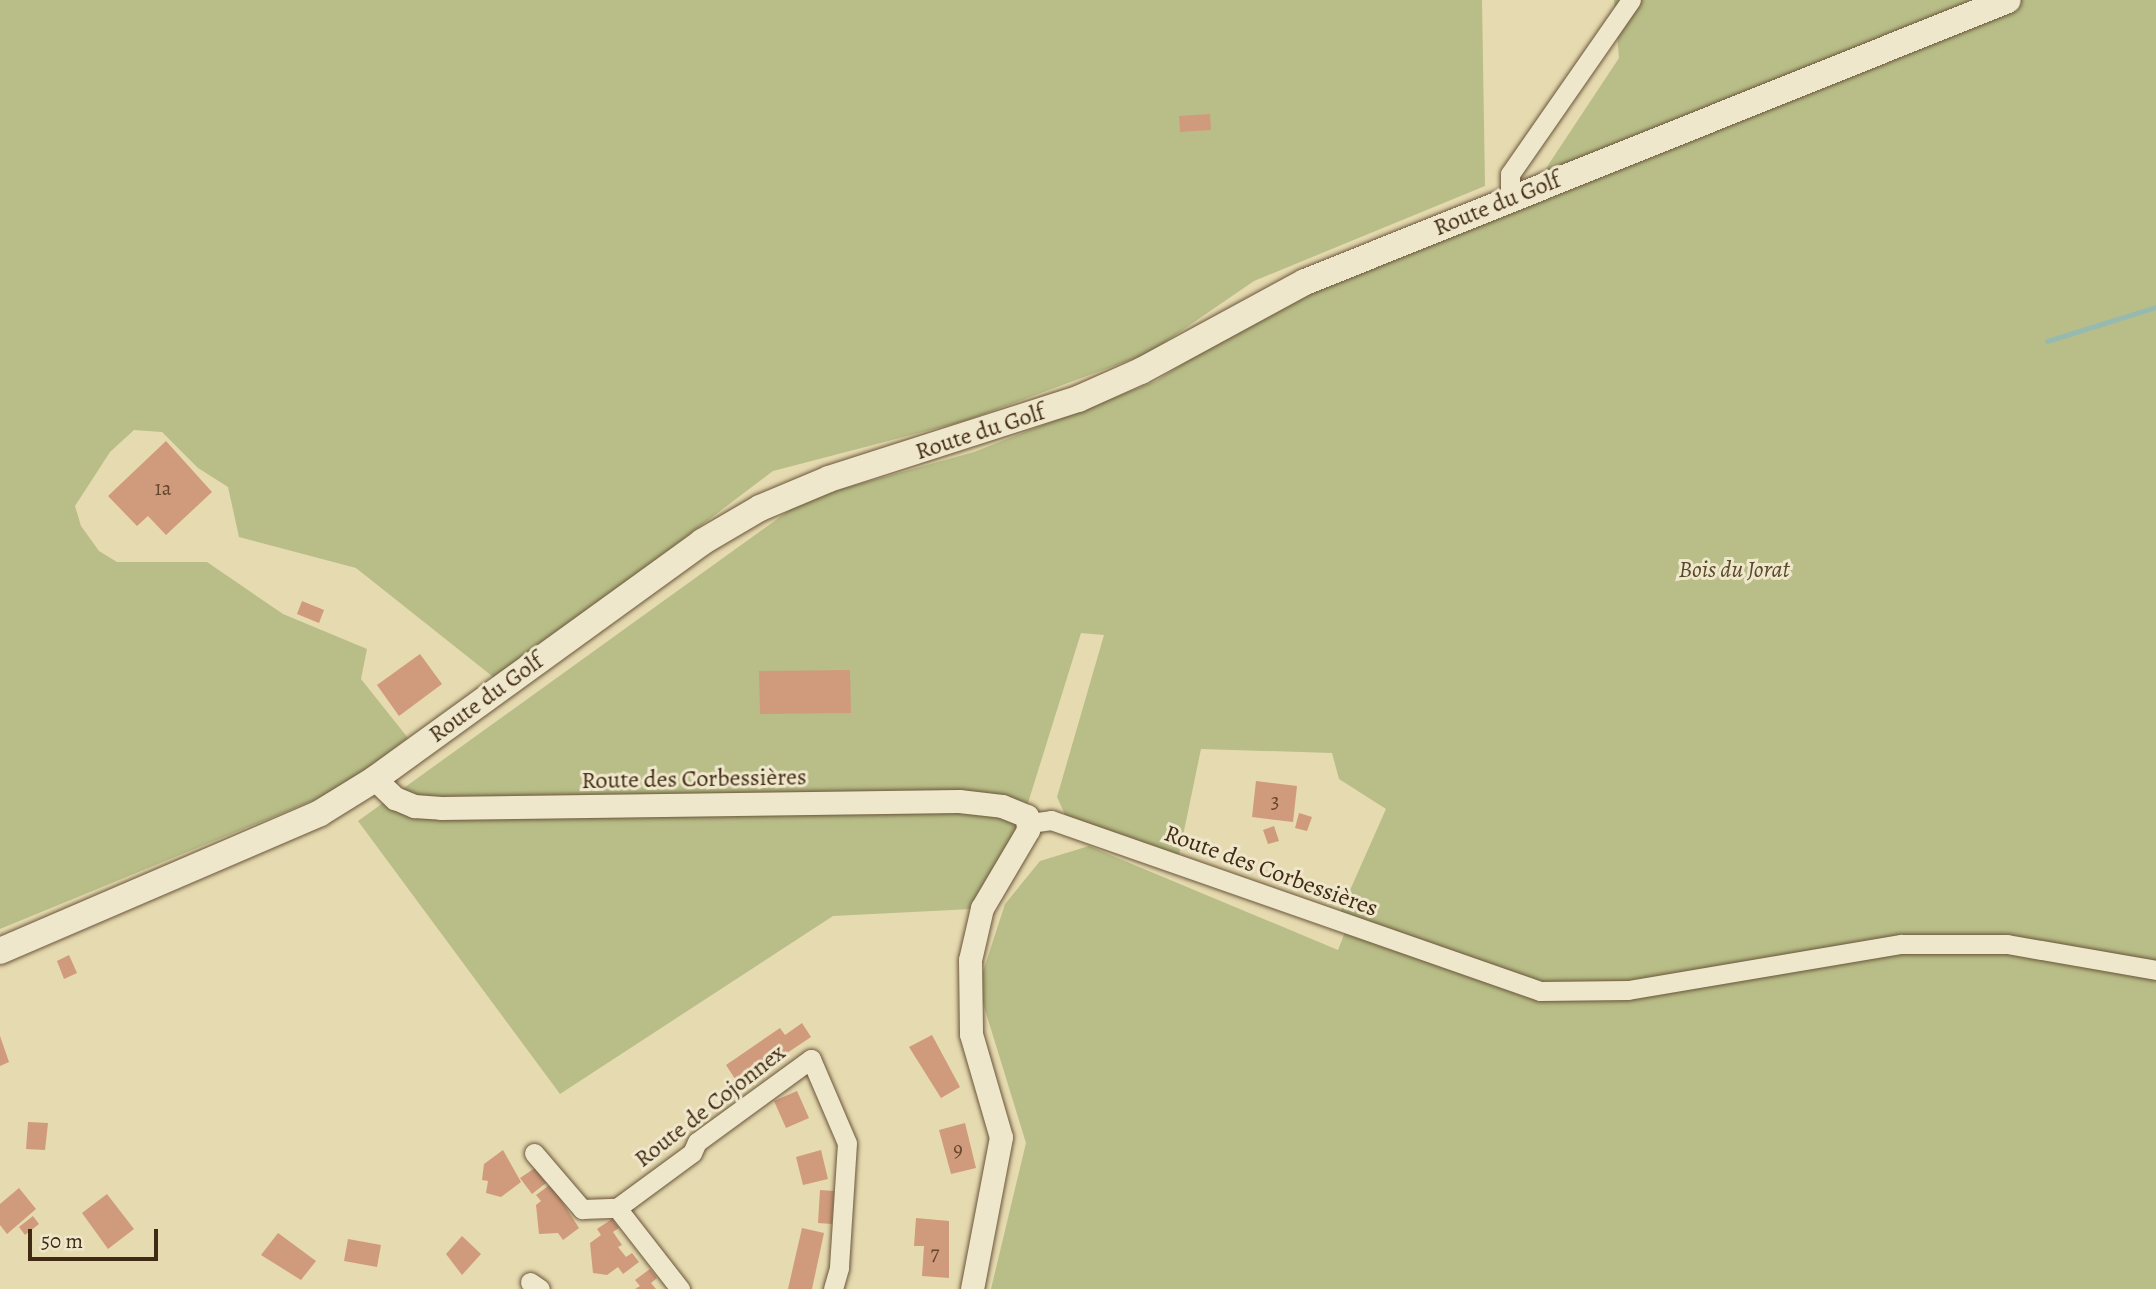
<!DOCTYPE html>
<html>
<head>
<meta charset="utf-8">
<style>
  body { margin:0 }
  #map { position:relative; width:2156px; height:1289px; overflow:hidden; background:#e6dab0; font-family:Alegreya,serif }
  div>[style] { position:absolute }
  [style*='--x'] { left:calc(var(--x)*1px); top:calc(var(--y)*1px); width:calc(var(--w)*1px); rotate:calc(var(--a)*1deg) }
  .green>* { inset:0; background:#b9be88 }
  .stream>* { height:5px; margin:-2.5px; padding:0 2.5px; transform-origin:2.5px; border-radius:2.5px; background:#96baaf }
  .building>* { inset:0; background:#d09a7c }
  .roads { filter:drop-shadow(0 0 2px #6a563a) drop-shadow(0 0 2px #6a563a) }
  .minor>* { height:19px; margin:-9.5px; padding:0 9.5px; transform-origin:9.5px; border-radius:9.5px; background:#efe7cc }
  .tertiary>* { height:23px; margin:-11.5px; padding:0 11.5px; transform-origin:11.5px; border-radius:11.5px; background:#efe7cc }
  .secondary>* { height:26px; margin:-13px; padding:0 13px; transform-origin:13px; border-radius:13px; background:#efe7cc }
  span { translate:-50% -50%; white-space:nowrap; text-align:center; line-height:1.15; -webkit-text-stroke:6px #efe7cc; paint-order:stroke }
  .number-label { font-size:21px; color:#65462d }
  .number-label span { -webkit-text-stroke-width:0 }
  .street-label { font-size:24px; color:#412a13 }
  .park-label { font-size:24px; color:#59482a; font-style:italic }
  .scale { position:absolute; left:28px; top:1229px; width:130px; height:32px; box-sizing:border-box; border:4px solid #412a13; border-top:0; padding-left:9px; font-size:21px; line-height:24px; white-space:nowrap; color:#412a13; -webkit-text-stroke:5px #efe7cc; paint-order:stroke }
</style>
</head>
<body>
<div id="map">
  <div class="green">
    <i style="clip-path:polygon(0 0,1482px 0,1485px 186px,1254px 281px,1149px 353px,965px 421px,773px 471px,497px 680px,356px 568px,239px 537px,228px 487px,198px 468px,162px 432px,134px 430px,110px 452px,75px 506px,81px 526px,99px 551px,117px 562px,207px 562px,283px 614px,367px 649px,361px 679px,408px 738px,336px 791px,0 929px)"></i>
    <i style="clip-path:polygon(1614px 0,2156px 0,2156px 1289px,991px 1289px,1026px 1143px,978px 987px,1005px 904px,1040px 861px,1089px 846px,1338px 950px,1350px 919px,1339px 915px,1386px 809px,1339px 779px,1332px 753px,1201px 749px,1179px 855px,1066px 817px,1057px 797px,1104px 635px,1081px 633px,1023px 819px,972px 909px,833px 916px,560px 1094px,358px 821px,805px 499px,974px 452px,1156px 381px,1268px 309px,1523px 203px,1619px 58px)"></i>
  </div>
  <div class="stream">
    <i style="--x:2047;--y:341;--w:114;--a:-17.3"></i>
  </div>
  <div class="building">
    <i style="clip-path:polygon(1210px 114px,1211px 130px,1180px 132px,1179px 116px)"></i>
    <i style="clip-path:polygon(166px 441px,212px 492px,166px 535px,148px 516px,137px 526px,108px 496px)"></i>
    <i style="clip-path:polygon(302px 601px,324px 610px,319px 623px,297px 614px)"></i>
    <i style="clip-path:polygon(420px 654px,442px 684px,399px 716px,377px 685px)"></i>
    <i style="clip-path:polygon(850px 670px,851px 713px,760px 714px,759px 671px)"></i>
    <i style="clip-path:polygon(1256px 781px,1297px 786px,1293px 822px,1252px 817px)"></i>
    <i style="clip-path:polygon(1299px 813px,1312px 817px,1307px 831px,1295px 828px)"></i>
    <i style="clip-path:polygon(1274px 826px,1279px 841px,1268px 844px,1263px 830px)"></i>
    <i style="clip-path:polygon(69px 955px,77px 973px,64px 979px,57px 961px)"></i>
    <i style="clip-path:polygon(802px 1023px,811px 1037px,739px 1085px,726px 1065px,780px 1028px,785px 1035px)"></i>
    <i style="clip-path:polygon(932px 1035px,960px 1087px,941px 1098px,909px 1047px)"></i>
    <i style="clip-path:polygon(0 1036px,9px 1062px,0 1066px)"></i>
    <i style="clip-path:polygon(797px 1091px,809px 1118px,786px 1128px,774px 1101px)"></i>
    <i style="clip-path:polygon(28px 1122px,48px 1123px,45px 1150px,26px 1149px)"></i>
    <i style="clip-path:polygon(965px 1123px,976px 1168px,951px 1174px,939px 1130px)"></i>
    <i style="clip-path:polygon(503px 1150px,521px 1182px,501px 1197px,486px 1193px,488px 1181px,482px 1180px,484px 1164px)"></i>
    <i style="clip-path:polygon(821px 1150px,828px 1179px,803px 1185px,796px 1157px)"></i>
    <i style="clip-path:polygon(535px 1168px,546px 1183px,532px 1194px,520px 1178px)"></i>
    <i style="clip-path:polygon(551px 1184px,579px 1228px,563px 1240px,558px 1233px,539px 1234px,536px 1205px,541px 1201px,536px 1195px)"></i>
    <i style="clip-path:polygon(19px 1188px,36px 1209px,7px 1234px,0 1225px,0 1204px)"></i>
    <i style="clip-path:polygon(820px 1190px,834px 1191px,832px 1224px,818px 1223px)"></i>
    <i style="clip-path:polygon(107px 1194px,134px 1229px,108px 1249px,82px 1213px)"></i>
    <i style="clip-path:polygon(33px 1216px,39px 1224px,25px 1235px,19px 1227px)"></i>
    <i style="clip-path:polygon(916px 1218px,949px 1221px,949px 1278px,922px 1276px,924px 1246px,914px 1246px)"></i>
    <i style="clip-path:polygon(612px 1219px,619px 1228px,613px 1232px,622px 1245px,618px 1247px,626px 1257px,632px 1253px,639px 1262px,623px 1274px,618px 1267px,607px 1275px,593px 1273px,590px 1243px,601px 1235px,597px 1229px)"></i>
    <i style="clip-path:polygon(802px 1228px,824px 1233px,812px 1289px,788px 1289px)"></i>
    <i style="clip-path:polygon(278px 1233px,316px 1261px,301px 1280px,261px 1255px)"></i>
    <i style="clip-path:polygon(462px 1236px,481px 1254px,462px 1275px,446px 1254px)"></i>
    <i style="clip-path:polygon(348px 1239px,381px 1245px,377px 1267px,344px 1261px)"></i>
    <i style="clip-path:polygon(650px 1269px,657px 1278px,651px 1283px,656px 1289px,635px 1289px,640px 1286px,635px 1280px)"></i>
  </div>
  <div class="roads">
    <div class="minor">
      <i style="--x:1510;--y:199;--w:25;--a:-90"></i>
      <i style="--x:1510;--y:174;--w:212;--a:-55.2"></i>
      <i style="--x:1030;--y:823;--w:21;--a:-8"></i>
      <i style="--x:1051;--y:820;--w:518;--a:19.27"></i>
      <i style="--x:1540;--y:991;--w:88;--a:-0.7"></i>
      <i style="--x:1628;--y:990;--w:277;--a:-9.6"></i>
      <i style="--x:1901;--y:944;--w:106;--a:0"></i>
      <i style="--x:2007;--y:944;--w:151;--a:9.9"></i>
      <i style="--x:534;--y:1153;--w:74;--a:49.4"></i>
      <i style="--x:582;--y:1209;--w:35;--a:-2"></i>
      <i style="--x:617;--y:1208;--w:93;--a:-36.3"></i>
      <i style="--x:692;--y:1153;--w:12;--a:-66"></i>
      <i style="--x:697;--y:1142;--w:141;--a:-36.1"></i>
      <i style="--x:811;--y:1059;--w:91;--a:66.8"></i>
      <i style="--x:847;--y:1143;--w:125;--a:93.7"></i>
      <i style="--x:839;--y:1268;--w:22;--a:106"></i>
      <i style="--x:617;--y:1208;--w:103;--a:52.1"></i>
      <i style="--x:530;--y:1282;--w:12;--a:35"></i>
    </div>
    <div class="tertiary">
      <i style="--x:375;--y:779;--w:28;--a:44"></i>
      <i style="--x:395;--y:798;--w:21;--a:23"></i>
      <i style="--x:414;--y:806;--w:27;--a:4"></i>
      <i style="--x:441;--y:808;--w:518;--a:-0.77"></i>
      <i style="--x:959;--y:801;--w:43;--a:6.6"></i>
      <i style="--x:1002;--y:806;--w:27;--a:22"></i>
      <i style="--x:1027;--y:816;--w:14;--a:86"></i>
      <i style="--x:1028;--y:830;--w:91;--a:120.5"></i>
      <i style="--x:982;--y:908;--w:53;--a:103"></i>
      <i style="--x:970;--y:960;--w:74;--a:89.2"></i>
      <i style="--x:971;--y:1034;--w:107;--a:73.8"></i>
      <i style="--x:1001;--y:1137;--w:155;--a:100.8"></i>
    </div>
    <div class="secondary">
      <i style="--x:0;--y:951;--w:348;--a:-23.3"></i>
      <i style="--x:320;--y:813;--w:65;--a:-31.7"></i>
      <i style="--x:375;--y:779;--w:404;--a:-35.9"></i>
      <i style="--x:702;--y:542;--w:67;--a:-30.4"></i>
      <i style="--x:760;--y:508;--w:75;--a:-22.8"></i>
      <i style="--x:829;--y:479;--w:262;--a:-17.8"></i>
      <i style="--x:1078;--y:399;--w:69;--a:-24"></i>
      <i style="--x:1141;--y:371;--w:187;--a:-28.5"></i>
      <i style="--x:1305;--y:282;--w:757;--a:-21.86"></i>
    </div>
  </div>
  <div class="number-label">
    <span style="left:163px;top:488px">1a</span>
    <span style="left:1275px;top:801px">3</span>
    <span style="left:958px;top:1149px">9</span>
    <span style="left:935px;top:1253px">7</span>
  </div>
  <div class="street-label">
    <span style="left:1497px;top:204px;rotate:-22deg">Route du Golf</span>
    <span style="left:980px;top:432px;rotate:-18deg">Route du Golf</span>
    <span style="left:486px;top:698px;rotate:-36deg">Route du Golf</span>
    <span style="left:694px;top:779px;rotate:-1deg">Route des Corbessières</span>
    <span style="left:1271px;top:871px;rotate:20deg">Route des Corbessières</span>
    <span style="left:710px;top:1106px;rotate:-38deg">Route de Cojonnex</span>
  </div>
  <div class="park-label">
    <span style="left:1734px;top:570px">Bois du Jorat</span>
  </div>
  <div class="scale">50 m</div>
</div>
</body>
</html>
